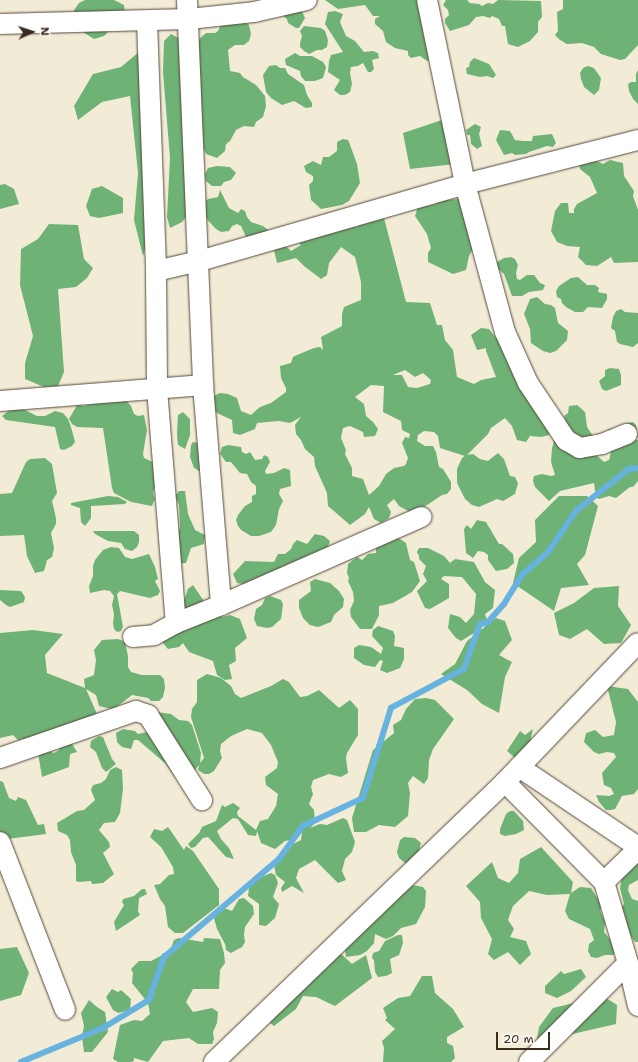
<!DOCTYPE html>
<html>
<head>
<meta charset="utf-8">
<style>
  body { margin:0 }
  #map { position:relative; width:638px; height:1062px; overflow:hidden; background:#f2ecd7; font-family:"Shantell Sans",sans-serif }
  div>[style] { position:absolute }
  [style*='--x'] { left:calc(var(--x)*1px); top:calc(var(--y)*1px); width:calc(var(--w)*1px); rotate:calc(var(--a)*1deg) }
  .forest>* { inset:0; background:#6eb276 }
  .stream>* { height:5.5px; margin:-2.75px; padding:0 2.75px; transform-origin:2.75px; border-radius:2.75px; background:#68b2e0 }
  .roads { filter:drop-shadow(0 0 1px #56473a) drop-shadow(0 0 1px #56473a) }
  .minor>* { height:20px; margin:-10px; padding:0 10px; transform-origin:10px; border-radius:10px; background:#fff }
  span { translate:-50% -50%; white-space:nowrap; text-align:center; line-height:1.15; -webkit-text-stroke:4px #fdfcf7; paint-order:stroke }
  .north { position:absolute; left:12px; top:12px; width:40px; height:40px; -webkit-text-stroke:3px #fdfcf7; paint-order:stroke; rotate:87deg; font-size:11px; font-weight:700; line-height:16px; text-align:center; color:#3b2a1e }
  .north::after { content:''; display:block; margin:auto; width:14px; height:18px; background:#3b2a1e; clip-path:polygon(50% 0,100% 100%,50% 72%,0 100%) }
  .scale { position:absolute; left:496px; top:1032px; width:54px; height:18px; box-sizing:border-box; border:2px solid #3b2a1e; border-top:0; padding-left:5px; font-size:12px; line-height:14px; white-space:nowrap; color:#3b2a1e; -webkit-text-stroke:3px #fdfcf7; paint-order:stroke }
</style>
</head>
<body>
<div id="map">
  <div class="forest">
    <i style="clip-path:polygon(85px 0,114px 0,124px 5px,125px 15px,104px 36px,94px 39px,75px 27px,74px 10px,79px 3px)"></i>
    <i style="clip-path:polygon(325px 0,423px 0,434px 58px,427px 61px,420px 56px,411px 58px,408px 55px,408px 51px,395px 48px,386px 42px,383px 31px,375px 24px,375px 19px,380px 16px,373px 16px,365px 5px,338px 9px)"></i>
    <i style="clip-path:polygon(446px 0,467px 0,470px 3px,479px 4px,482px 6px,488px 3px,493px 4px,498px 0,541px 1px,542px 17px,538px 22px,538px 32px,530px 41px,518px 47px,508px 44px,505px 26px,502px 26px,499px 19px,492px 16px,490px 18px,483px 16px,476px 17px,469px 25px,450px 31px,445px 23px,445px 19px,449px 15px,448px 10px,443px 5px)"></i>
    <i style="clip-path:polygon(563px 0,638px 0,638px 45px,625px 59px,620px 60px,601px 54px,594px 47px,582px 43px,567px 44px,560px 40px,555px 35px,558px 31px,557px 12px,563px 9px)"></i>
    <i style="clip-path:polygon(300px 7px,305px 18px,299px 28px,296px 28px,288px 23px,287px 19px,283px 16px)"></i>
    <i style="clip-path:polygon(335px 11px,343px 14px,340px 22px,346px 36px,355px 41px,364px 52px,373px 51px,378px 53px,379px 58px,372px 60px,374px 69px,371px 72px,368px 72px,363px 63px,358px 66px,351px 67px,350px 73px,352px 84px,350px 92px,345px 95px,340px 95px,334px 90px,340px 80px,328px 72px,329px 61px,331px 55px,343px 52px,325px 24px,328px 12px)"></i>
    <i style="clip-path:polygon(243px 20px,249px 25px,251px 34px,249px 41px,244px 45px,235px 45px,228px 50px,230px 71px,240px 73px,243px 77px,256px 85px,265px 96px,266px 106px,263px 117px,256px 122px,254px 127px,244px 126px,236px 130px,230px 141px,226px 144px,225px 151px,217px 158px,206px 154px,201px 142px,196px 92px,201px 81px,195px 43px,206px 33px,215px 33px,218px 31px,222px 22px)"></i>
    <i style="clip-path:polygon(304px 26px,321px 28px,325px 31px,328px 40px,327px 47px,322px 50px,317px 50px,309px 54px,304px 51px,300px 47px,300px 43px,302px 36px,300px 31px)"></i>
    <i style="clip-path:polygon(171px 34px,188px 43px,187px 216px,182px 222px,170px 228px,167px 217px,170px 158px,163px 72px,164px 41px)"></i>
    <i style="clip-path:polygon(145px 47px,152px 224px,143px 256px,134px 220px,138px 173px,130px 96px,102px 102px,78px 120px,74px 106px,93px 74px,121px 67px)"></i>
    <i style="clip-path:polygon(295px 53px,300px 56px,312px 56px,323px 62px,326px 67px,323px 78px,315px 81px,305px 81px,301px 76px,300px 71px,286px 65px,285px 59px)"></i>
    <i style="clip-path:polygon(474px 58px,489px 64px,496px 75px,493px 78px,487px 76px,480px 77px,467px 74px,466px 68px,469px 67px,470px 62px)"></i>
    <i style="clip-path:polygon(276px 65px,280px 68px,285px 68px,288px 74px,304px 85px,307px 95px,312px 103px,312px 107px,306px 108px,294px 101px,282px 105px,271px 98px,266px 92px,263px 75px,269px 66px)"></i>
    <i style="clip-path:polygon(588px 66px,594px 68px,601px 78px,599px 90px,594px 95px,584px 87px,581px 79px,580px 73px,583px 68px)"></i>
    <i style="clip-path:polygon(638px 70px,638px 104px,633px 99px,629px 91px,628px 84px,631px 82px,636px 82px,636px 74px)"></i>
    <i style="clip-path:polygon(445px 119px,455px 164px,410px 169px,403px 133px)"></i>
    <i style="clip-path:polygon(475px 124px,481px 127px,479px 134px,482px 146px,477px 149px,471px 144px,470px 135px,467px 135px,466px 130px)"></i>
    <i style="clip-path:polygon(500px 130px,510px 131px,515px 140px,523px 141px,532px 141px,533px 136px,552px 134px,556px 143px,553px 147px,547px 146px,529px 152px,526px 154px,515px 155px,512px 153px,504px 155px,496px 140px)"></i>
    <i style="clip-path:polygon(343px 139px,348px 140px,349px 142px,357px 164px,360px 183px,349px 201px,342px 205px,321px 209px,311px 200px,309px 185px,313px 181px,313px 176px,306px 172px,304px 166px,313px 161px,321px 165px,323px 157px,329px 157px,337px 151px,337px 142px)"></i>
    <i style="clip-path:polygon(592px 159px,603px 164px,610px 160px,623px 163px,624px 176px,634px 191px,633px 196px,638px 210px,638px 262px,614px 263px,611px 257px,597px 266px,586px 265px,578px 257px,580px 247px,567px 246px,557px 242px,551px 231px,555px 211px,561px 203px,568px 203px,569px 213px,574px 213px,574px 209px,577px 204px,597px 193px,590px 177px,580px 169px,579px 163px)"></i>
    <i style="clip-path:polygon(217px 166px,230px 167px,236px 173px,231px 180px,224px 182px,221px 186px,212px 186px,206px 181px,205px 174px,208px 168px)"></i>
    <i style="clip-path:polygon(5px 184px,14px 189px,19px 204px,0 209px,0 185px)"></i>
    <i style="clip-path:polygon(102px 186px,123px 198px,123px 213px,99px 218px,90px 216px,86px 206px,92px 189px)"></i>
    <i style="clip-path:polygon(220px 190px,229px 208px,238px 213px,241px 209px,245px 211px,247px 217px,251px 222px,263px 226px,268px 230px,268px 234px,252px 243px,246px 237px,241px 226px,237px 224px,232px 226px,229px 231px,221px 232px,216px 229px,204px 216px,203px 203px,208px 199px,218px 197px)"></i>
    <i style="clip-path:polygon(459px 199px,465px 208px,463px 216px,473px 233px,474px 247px,469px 256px,466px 270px,453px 274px,428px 262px,428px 253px,431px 248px,427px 234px,415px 216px,418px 206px,429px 206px,445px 200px)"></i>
    <i style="clip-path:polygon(evenodd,373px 217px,384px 218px,406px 302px,430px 303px,437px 325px,442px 325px,445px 340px,453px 350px,457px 377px,474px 384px,481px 380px,496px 377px,486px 351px,486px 348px,477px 350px,471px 335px,481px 328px,489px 329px,496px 338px,502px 339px,519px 360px,518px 386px,528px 393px,552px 430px,549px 435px,541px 437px,530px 436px,526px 442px,517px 440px,512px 426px,505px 418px,491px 428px,488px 434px,467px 455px,473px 454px,480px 459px,488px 461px,498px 453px,504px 459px,510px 476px,515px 477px,518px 483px,515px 494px,503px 501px,497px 499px,479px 507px,472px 505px,465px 499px,457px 483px,457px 469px,462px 458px,465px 456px,440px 448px,438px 436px,434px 432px,424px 431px,418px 435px,417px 441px,425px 446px,433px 446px,436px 452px,439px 467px,443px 469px,451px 482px,451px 489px,447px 494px,442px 495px,418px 511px,412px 513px,399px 506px,394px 499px,387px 505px,391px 512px,389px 518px,381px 523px,374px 519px,369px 507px,365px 514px,350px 525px,328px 506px,327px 493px,315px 466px,314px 457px,305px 449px,301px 440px,296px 434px,295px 425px,301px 417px,290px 423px,279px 421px,257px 423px,255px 429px,240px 435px,233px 433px,232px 420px,217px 413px,211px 404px,211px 397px,220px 393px,228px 394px,237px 398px,241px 411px,251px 415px,260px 407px,271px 403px,286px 392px,286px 388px,281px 378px,280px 366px,291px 363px,293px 357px,297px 355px,314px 348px,320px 347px,323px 350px,321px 337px,342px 326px,342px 314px,344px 307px,361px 300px,361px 282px,355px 257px,341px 247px,329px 263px,327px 275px,321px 279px,304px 266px,296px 258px,277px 263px,274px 250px,276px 245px,287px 247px,291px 251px,301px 245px,296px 238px,350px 224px,356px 227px,373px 217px,405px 370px,415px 377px,423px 373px,431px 380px,430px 384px,417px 388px,408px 387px,402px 375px,393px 375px,405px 370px,373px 217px,371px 385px,384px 386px,383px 412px,401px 421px,402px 430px,410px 434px,409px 438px,405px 437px,402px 443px,408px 458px,406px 464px,404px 466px,394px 468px,386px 474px,379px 486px,369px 495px,363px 479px,352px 476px,352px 468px,345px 454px,346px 450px,341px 438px,343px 428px,350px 426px,363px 432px,364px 437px,375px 436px,378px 429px,373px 422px,366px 416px,364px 404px,355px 397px,371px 385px)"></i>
    <i style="clip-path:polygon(49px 224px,78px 225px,84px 259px,93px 268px,87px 278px,76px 287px,58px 289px,64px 372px,58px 386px,44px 387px,25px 379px,25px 363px,33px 336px,20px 285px,21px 249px,38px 239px)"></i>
    <i style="clip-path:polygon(511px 257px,515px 259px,518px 265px,516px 273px,517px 279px,520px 280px,527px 275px,534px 275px,540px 283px,545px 285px,543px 290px,529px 292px,522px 296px,512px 296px,504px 274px,497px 268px,497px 262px,504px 258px)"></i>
    <i style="clip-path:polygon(578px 277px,587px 285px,595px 285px,599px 288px,598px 292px,607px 294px,607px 299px,602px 308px,588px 307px,583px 312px,575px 312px,566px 307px,562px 303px,561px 299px,557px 297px,556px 291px,559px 286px,571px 278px)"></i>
    <i style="clip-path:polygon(537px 297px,545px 304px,551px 305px,555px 308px,558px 323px,568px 331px,567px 340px,556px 351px,550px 353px,543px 351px,531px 343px,530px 329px,524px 314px,530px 299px)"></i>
    <i style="clip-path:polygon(621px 309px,625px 312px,638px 313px,638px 343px,633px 347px,620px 344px,617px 342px,615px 331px,611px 328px,613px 317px,616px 311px)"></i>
    <i style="clip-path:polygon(610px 368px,619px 369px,621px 375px,621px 385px,606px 391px,602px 389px,599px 381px,605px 376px,605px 370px)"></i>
    <i style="clip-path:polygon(122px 396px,131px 406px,134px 414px,138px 416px,144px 415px,147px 430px,143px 454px,144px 458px,161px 466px,153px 493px,155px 499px,152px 506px,131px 502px,114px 493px,112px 488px,103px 428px,77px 427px,72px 424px,69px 419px,77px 405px,84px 406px)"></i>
    <i style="clip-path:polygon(577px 405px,585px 412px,587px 427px,593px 436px,606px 433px,609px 429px,619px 429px,628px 423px,633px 422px,636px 425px,638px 438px,630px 439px,638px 440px,638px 481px,633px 487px,630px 487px,616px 498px,609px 496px,599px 499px,596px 497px,594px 483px,560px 491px,549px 501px,535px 487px,533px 481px,534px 476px,542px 474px,551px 476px,555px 475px,551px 462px,552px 448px,554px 441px,559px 435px,571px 455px,576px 458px,593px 452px,604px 462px,609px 460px,611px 452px,578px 436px,569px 428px,564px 416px,568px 413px,569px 406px)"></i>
    <i style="clip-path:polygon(19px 407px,37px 416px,45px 416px,55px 411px,63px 413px,68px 419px,71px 427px,75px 442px,72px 446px,64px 450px,60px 449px,55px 427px,6px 420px,2px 416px,10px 410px)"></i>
    <i style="clip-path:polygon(183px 412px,190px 419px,190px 435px,185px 449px,178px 445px,177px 434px,178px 415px)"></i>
    <i style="clip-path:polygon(193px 442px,198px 443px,203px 473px,194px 468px,190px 457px,191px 445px)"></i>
    <i style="clip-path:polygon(228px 445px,241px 447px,242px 452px,246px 454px,250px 452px,255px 460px,262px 459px,264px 455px,268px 457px,270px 462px,265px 471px,266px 474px,274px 473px,284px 468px,290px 470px,291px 486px,280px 489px,279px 494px,283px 501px,279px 509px,276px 525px,271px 532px,259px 536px,251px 536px,241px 530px,238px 526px,236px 520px,238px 515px,245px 506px,252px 502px,252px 496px,256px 494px,256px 486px,251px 482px,247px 474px,240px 473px,231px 462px,226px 462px,220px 454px,222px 447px)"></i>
    <i style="clip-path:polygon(45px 458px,52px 464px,57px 493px,52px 501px,56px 518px,56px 524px,51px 533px,54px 548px,52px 557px,47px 560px,44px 571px,35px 573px,27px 556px,24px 535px,0 536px,0 494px,12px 493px,26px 462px,30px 459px)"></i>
    <i style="clip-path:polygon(179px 491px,185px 491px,188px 514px,195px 530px,205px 535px,204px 544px,191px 548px,186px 563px,175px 564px,169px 547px,180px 528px,179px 505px,175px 496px)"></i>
    <i style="clip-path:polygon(108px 496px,118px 497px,127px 502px,125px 504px,91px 506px,91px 518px,85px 526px,81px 522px,80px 508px,71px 505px,71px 503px)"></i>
    <i style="clip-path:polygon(559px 496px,587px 496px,598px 506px,585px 555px,577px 564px,589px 585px,561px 588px,554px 611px,513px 583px,519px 558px,536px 542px,535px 520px)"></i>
    <i style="clip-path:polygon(477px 520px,486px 522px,499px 544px,502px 544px,513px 554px,514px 563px,507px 569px,496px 571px,488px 560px,488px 555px,484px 552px,478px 551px,473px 558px,466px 553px,464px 529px,467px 525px,471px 529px)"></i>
    <i style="clip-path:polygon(93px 531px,134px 531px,139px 535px,139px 542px,137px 547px,132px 551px,125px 549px,121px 543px,108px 541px,95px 534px)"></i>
    <i style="clip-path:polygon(315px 534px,324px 536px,330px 541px,328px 547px,249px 585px,237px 583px,233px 574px,245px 561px,274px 562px,278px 554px,285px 554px,291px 549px,293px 544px,297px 540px,307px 544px)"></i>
    <i style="clip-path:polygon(397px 537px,406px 543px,410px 560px,414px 562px,420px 581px,412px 592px,393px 603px,379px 606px,379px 615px,372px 629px,360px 629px,351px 617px,350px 610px,354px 601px,353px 592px,348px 581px,349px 578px,347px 573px,348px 564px,357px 557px,362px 560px,368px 554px,376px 553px,376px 545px)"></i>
    <i style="clip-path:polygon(111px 547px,119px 548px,125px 557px,132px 559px,149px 554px,155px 567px,158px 579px,155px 581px,160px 591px,158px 595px,150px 598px,120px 591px,117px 594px,123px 627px,121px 631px,117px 632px,114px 629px,113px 623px,114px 614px,112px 605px,114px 596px,110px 591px,104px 590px,90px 593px,89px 586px,93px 576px,93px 566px,95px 560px,103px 550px)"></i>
    <i style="clip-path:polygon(419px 548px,428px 548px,444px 556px,450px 563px,455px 559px,474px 562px,485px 582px,495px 590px,493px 608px,485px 614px,487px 620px,481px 623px,474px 633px,461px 641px,456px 638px,448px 628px,450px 614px,460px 617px,466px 623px,474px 614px,476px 594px,462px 577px,444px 576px,441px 579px,449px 584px,449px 598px,430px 609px,425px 608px,417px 591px,427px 581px,423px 574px,426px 566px,419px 559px,419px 556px,417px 552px)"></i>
    <i style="clip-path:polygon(315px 579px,330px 583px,339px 591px,344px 599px,343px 607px,334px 615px,331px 622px,318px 627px,310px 625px,303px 618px,299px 608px,299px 600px,311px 591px,310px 582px)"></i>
    <i style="clip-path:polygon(193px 585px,212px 613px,222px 617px,230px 615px,240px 619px,247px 638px,235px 648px,236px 661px,229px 665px,232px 679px,225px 680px,217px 675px,213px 661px,189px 652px,183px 643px,179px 647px,168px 649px,163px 643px,162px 636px,183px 603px,188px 589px)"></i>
    <i style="clip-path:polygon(619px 586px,618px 606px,631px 625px,621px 643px,604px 644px,587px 629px,570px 639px,559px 635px,554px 613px,574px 603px,594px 588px)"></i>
    <i style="clip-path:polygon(0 590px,21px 591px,25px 597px,24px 602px,10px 607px,6px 605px,0 600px)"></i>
    <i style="clip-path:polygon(270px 596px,281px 600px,283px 604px,281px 619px,272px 627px,267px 628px,257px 626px,254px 619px,256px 609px,262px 605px,265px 598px)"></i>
    <i style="clip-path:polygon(496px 618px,505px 621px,512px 640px,499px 655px,512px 662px,505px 677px,499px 713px,482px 704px,467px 690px,441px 674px,455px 664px,467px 641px)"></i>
    <i style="clip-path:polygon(378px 626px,393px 631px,395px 636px,394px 646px,404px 648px,404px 659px,400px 668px,387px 673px,380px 670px,383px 661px,380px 660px,375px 667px,364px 665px,354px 658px,354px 648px,359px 645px,371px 647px,381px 654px,383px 648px,372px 636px,373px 630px)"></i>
    <i style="clip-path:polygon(33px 630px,63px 634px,45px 655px,47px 673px,85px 688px,84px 679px,94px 675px,96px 660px,94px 650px,102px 640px,118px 639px,125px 642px,128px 656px,128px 667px,131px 672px,142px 675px,160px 675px,164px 679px,165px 688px,163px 697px,159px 701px,151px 701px,148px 698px,132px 695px,114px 709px,107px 708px,99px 706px,96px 695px,86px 689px,97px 714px,45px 736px,18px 740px,13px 735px,0 738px,0 633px)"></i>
    <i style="clip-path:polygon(207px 674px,221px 678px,231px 686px,235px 694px,241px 698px,271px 686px,283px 679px,289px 682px,300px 697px,307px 696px,319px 690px,339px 708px,350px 700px,358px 709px,358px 735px,347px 753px,346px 758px,348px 773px,341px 777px,329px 774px,313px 780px,311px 787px,313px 794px,309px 804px,314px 810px,315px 823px,310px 828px,320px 824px,327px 825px,343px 818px,347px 820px,355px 842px,352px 852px,345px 859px,342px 871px,346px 880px,338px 883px,315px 860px,299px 869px,296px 878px,304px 893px,292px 886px,282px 892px,281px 888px,285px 882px,276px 875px,274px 865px,289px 846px,301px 840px,302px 832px,297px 839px,285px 841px,275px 849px,261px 843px,257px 831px,256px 836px,248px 835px,238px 819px,233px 818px,217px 831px,221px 839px,229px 848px,234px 859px,226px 857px,208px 837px,203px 838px,195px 847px,191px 848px,188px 844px,199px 833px,202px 827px,216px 821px,222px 805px,225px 807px,233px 803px,236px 805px,240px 808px,237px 812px,238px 816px,256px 830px,260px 821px,268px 819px,276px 806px,278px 794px,266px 785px,265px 777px,277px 768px,278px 762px,271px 745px,262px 733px,247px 729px,231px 736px,221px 744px,220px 751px,222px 758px,214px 771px,209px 774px,204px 774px,198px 770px,199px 765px,195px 770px,178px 778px,174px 776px,166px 764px,138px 740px,134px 740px,131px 749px,122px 747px,117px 742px,116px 733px,123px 729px,135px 731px,138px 734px,147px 732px,156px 712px,171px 714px,179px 720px,188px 721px,192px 725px,201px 753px,200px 763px,204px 758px,191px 717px,192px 709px,197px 702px,197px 680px)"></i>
    <i style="clip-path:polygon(607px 686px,628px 689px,638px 702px,638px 789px,634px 794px,622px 796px,615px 809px,611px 810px,606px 810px,599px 802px,596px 795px,609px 796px,614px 794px,611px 788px,604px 785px,602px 773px,616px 757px,614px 753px,607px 752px,599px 754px,594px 752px,584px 742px,586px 733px,595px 730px,603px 737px,614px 735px,616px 722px)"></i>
    <i style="clip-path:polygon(426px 698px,435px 700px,454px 719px,433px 749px,429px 760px,428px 778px,424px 784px,413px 776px,408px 783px,410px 793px,408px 816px,395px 827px,379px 825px,366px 832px,354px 832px,352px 818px,373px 750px,394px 733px,393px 725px,401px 720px,406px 709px,415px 699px)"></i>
    <i style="clip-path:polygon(533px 729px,529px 746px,524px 754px,514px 757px,507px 751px,520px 731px,525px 735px)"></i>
    <i style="clip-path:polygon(99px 736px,103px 737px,112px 759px,116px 764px,106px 772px,102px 768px,96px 752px,90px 747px,91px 741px)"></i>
    <i style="clip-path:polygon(69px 739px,77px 752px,70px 754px,69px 767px,42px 777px,38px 753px,48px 751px,54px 753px,59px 750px,61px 744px)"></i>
    <i style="clip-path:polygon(116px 767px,122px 770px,123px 789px,120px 813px,115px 822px,104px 823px,99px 830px,109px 842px,110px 847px,103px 853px,114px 874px,103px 883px,92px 884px,91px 881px,79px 882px,76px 881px,76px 865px,71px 852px,70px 840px,67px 835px,58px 831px,57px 823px,77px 811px,84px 810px,95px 800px,91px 790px,93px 785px,101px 783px,106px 779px,110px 770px)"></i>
    <i style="clip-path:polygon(0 781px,3px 782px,9px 798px,16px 801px,18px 797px,26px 800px,38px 825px,44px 824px,46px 834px,0 840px)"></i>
    <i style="clip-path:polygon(510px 811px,514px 811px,523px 821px,524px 830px,516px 834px,505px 836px,500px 834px,500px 829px,506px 814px)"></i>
    <i style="clip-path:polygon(168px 827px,184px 850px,186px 846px,193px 851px,219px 889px,219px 905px,183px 933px,175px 933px,168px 927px,165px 906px,160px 899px,154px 885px,160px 884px,169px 875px,174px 874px,173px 867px,161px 847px,150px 837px,154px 829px,162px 831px)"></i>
    <i style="clip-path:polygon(404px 837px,415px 838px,421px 843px,418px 854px,412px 861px,405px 863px,399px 858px,397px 852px,400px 840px)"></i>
    <i style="clip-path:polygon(541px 847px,573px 882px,571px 893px,580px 887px,591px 888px,601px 904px,602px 908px,600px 910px,605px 922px,604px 932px,613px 943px,616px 952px,613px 955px,605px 955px,597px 958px,591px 957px,588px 951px,589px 944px,594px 940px,590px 929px,569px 919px,565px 911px,570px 894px,547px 895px,529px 891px,513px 906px,508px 920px,514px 929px,510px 937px,526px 941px,531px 954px,520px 965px,508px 952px,494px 960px,488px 954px,492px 939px,481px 918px,480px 902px,466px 886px,492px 862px,498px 878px,509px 883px,518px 873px,520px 859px)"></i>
    <i style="clip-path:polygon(638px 860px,638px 880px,629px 885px,628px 890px,632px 899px,638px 901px,638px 942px,635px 942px,626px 929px,621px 909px,624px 904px,620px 888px,623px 871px)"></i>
    <i style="clip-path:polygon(271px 873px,275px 875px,278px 883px,273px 897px,279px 904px,275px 918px,266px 926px,259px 925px,259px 904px,248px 896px,249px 888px,254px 880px)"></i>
    <i style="clip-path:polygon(413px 885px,423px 887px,426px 891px,425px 907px,416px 924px,401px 928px,393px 936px,386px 939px,375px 934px,374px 943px,367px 951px,360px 955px,346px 957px,344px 944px)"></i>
    <i style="clip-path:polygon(142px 889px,145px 889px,147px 894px,139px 898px,138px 911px,140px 915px,116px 931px,114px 922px,124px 905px,122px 902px,123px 899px,134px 896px)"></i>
    <i style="clip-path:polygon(244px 898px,253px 906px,254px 914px,245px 927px,244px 935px,245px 942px,242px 947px,231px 953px,226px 950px,225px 944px,217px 929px,214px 918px,224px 908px,232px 911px,239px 899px)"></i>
    <i style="clip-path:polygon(398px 935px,402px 935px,403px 943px,399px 955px,390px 959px,392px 973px,386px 976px,378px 977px,375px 972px,374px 960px,372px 958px,373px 953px,379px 951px,385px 941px)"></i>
    <i style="clip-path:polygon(179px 938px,203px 942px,204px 938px,220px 939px,224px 953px,225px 963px,220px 970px,219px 989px,193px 989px,186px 1002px,193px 1012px,212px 1008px,218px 1012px,217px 1023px,213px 1032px,214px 1039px,212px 1044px,198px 1044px,189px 1038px,163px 1041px,148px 1062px,134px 1058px,134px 1061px,131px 1062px,118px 1062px,113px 1059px,120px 1025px,134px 1020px,142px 1021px,150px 1014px,148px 1003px,132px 983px,133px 973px,131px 969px,139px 961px,151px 961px,170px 951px,174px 940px)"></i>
    <i style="clip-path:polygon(17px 947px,29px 973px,21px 995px,0 1001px,0 949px)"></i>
    <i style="clip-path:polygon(337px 950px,352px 964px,366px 955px,372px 978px,335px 1006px,316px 997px,303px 996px,296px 1009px,274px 1026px,267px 1020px)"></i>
    <i style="clip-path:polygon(581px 969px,586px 977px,571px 991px,557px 998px,545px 993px,545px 986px,561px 971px,564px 974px)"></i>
    <i style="clip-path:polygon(422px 976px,432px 976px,435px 993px,453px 1009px,464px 1027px,447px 1037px,447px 1043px,453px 1046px,455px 1058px,451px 1062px,383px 1062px,384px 1048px,382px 1041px,395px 1029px,385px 1020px,387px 1018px,383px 1008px,398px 998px,410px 996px)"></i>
    <i style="clip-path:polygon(112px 989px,118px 992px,121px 990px,131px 999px,130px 1010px,118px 1013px,113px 1010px,106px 997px)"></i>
    <i style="clip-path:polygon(603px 996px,617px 1005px,616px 1024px,568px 1035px,537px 1039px,539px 1027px,553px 1008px)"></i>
    <i style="clip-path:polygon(89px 1000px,97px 1007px,105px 1012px,108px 1032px,92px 1052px,84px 1052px,82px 1037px,84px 1026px,81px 1013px)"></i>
  </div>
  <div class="stream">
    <i style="--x:21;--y:1062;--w:89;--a:-22.5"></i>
    <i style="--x:103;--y:1028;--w:54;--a:-31.3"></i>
    <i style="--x:149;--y:1000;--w:46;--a:-70.8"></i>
    <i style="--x:164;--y:957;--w:151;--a:-40.4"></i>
    <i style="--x:279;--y:859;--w:41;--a:-54"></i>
    <i style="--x:303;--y:826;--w:66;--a:-25"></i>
    <i style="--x:363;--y:798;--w:94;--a:-72.7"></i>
    <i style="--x:391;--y:708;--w:83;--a:-28.1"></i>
    <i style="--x:464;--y:669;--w:48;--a:-70.4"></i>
    <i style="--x:480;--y:624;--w:7;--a:-8"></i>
    <i style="--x:487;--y:623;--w:25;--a:-48"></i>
    <i style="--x:504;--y:604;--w:36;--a:-58"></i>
    <i style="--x:523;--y:574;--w:35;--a:-41"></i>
    <i style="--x:549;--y:551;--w:48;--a:-56"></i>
    <i style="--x:576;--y:511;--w:68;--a:-38.4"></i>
    <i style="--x:629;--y:469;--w:9;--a:-6"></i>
  </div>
  <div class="roads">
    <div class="minor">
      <i style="--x:187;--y:0;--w:385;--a:87.6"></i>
      <i style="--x:203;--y:385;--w:221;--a:85.3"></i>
      <i style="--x:427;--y:0;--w:188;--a:78.3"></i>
      <i style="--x:465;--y:184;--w:153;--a:74.9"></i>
      <i style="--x:505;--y:332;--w:56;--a:65.7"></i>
      <i style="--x:528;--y:383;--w:69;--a:56.3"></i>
      <i style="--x:566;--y:440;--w:16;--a:30"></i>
      <i style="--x:580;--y:448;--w:22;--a:-10"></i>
      <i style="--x:602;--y:444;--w:27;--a:-22"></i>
      <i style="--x:147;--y:22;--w:249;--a:87.9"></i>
      <i style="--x:156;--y:271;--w:118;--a:89.5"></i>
      <i style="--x:157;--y:389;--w:235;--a:85.4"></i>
      <i style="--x:0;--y:24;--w:189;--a:-1.5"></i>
      <i style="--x:189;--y:19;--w:65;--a:-6.1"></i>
      <i style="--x:254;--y:12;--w:54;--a:-12.8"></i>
      <i style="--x:156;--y:271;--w:44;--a:-13.1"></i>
      <i style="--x:199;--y:261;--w:277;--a:-16.1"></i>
      <i style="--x:465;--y:184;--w:179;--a:-14.3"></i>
      <i style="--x:0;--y:401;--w:204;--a:-4.5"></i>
      <i style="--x:133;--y:637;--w:21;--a:-5"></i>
      <i style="--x:154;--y:635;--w:25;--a:-29"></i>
      <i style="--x:176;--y:623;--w:48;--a:-21.8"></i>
      <i style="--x:221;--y:605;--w:219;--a:-23.7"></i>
      <i style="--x:0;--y:758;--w:144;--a:-19.1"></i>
      <i style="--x:136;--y:711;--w:13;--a:18"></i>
      <i style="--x:148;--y:715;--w:101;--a:57.6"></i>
      <i style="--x:519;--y:767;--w:143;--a:33.9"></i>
      <i style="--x:505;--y:782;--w:141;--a:45.3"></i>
      <i style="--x:604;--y:882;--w:84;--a:73.5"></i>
      <i style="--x:628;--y:963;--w:44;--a:76.9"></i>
      <i style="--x:0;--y:842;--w:180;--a:68.8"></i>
      <i style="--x:604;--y:882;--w:47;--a:-44.1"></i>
      <i style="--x:214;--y:1062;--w:404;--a:-43.9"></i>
      <i style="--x:505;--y:782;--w:192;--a:-46.3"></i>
      <i style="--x:529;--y:1062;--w:140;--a:-45"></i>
    </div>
  </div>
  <div class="north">N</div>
  <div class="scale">20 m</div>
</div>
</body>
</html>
